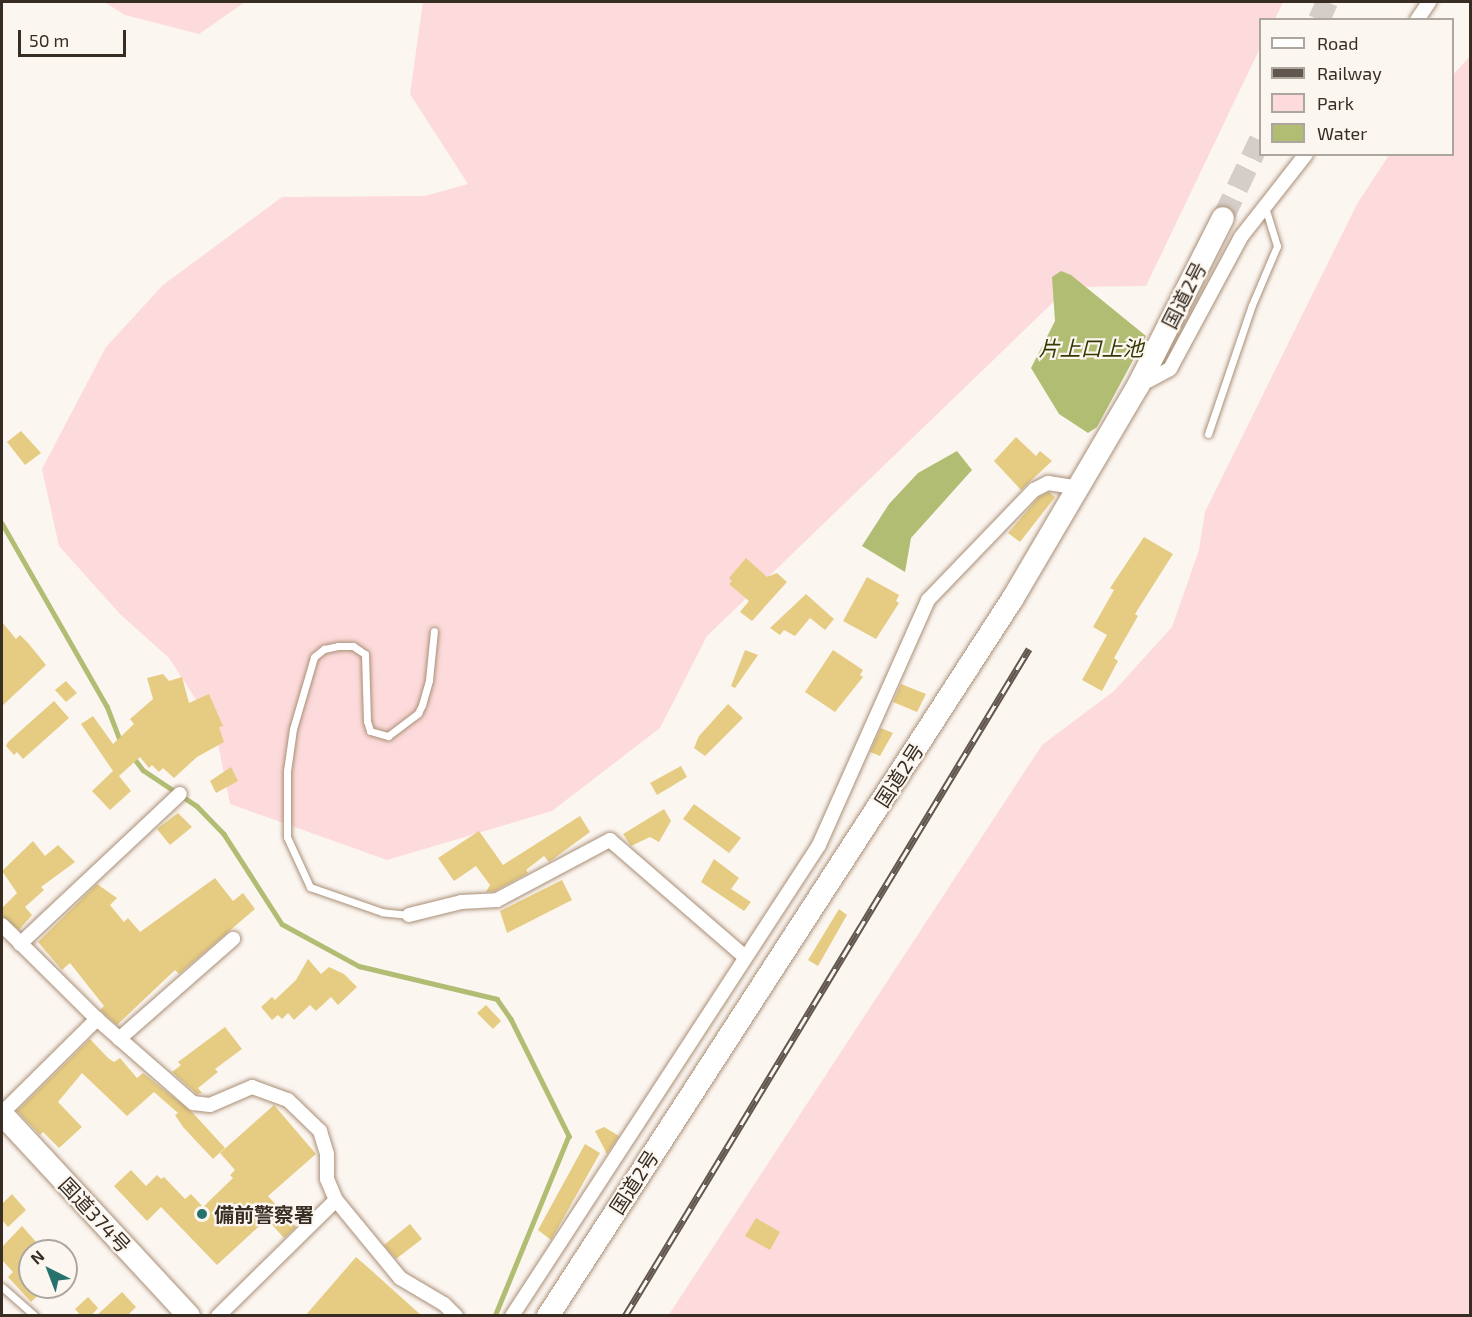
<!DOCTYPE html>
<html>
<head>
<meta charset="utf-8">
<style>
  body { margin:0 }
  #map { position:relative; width:1472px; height:1317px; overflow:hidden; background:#fcf6f1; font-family:"Exo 2","Noto Sans JP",sans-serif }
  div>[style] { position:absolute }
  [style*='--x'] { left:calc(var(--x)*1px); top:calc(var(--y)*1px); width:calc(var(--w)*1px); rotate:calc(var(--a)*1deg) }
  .green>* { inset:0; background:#fddadb }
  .water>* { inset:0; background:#b1bd72 }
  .stream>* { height:4.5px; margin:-2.25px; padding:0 2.25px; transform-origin:2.25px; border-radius:2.25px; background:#b1bd72 }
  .building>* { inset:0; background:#e6cc82 }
  .trunk-tunnel>* { height:22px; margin-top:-11px; transform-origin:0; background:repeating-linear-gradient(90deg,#d5cec8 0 22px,transparent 0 33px) }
  .roads { filter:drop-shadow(0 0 2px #a98f76) drop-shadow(0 0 2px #a98f76) }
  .service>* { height:7px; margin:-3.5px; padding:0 3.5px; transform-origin:3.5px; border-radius:3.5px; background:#fff }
  .minor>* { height:14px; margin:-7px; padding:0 7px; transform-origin:7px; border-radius:7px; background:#fff }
  .trunk>* { height:22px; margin:-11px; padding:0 11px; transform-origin:11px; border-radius:11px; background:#fff }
  .rail>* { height:7px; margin-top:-3.5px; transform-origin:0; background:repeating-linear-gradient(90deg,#fcf6f1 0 14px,#61574e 0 28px); box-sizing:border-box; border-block:2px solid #61574e }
  .dots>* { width:16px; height:16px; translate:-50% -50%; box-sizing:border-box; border:3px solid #fcf6f1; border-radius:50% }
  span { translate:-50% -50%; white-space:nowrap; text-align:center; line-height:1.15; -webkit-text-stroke:4.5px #fcf6f1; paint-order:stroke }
  .street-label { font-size:20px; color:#372d22 }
  .poi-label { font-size:20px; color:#372d22; font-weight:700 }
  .left { translate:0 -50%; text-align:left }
  .water-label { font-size:21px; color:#333900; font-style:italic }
  .frame { position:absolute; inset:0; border:3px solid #372d22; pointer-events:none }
  .legend { position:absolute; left:1259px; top:18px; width:195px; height:138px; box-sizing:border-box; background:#fcf6f1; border:2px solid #ada69e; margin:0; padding:8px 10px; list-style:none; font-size:18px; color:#372d22 }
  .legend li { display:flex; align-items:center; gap:12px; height:30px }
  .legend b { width:30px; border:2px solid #ada69e }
  .north { position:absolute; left:18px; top:1239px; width:60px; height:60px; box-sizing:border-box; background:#fcf6f1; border:2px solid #ada69e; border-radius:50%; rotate:318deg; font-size:16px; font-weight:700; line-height:24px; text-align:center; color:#372d22 }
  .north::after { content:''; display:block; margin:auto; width:21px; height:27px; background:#28726e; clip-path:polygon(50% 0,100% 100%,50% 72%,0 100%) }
  .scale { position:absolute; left:18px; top:30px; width:108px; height:27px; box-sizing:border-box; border:3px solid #372d22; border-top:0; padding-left:8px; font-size:18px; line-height:21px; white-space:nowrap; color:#372d22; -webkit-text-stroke:4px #fcf6f1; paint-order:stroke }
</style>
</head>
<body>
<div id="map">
  <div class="green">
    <i style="clip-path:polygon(104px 2px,245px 2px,199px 34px,125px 15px)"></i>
    <i style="clip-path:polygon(423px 2px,1283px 2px,1275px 19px,1260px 20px,1260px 48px,1146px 286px,1069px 287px,707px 636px,660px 728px,552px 811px,387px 860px,230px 804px,215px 729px,169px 658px,120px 614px,59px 546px,42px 469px,106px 347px,163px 285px,282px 197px,425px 196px,468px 184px,410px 94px)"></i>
    <i style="clip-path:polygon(1470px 56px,1470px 1315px,668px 1316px,1042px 745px,1114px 691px,1172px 627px,1199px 550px,1205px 512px,1357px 204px,1389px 155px,1452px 154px,1453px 75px)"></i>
  </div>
  <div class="water">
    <i style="clip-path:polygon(1061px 271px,1071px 275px,1146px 336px,1097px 427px,1088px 433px,1059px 414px,1031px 368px,1055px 321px,1052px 277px)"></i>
    <i style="clip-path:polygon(957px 451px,972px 470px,911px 538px,905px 572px,862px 546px,889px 504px,918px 473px)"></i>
  </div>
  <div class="stream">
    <i style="--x:2;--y:523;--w:211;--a:60.2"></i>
    <i style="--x:107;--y:706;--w:39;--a:69"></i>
    <i style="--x:134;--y:758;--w:15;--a:53"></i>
    <i style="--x:143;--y:770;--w:65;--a:33.7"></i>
    <i style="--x:197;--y:806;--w:39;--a:46"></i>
    <i style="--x:224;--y:834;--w:107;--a:57.2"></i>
    <i style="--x:282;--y:924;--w:88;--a:28.6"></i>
    <i style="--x:359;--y:966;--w:142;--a:13.4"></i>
    <i style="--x:497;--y:999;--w:24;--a:55"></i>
    <i style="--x:511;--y:1019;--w:131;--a:63.6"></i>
    <i style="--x:569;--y:1136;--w:195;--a:112.3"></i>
  </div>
  <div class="building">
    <i style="clip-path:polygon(21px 431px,41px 453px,25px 465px,7px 442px)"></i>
    <i style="clip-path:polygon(1016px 437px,1036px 456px,1040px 451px,1052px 461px,1021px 490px,994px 461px)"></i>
    <i style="clip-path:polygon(1049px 492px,1055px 497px,1020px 542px,1008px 533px,1039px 497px)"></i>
    <i style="clip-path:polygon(1144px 537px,1173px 554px,1135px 614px,1138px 616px,1114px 658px,1118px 661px,1102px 691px,1082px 680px,1107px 635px,1093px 627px,1114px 590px,1110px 588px)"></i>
    <i style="clip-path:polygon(746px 558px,767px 577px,777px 573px,787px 582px,752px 621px,740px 612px,749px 601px,729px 584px,732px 581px,729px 578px)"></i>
    <i style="clip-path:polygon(867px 577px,899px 595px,896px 601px,899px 603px,876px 639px,843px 621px)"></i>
    <i style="clip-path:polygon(806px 594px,834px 619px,825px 630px,810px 618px,795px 636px,784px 630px,780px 635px,770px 628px)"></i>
    <i style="clip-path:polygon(2px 622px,16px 639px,20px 635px,28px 643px,46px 665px,2px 706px)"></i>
    <i style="clip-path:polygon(745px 650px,758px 655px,735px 688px,731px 686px)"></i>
    <i style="clip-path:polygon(833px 650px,863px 670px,860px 675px,863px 677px,835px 712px,805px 692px)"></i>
    <i style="clip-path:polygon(163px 674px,169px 681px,182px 677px,189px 703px,209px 694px,223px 726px,219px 727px,224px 742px,197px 757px,174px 778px,163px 768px,159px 772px,152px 765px,149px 768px,140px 757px,119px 776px,131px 791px,110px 810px,92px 791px,113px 771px,81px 724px,93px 716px,113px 744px,134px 724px,130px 719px,153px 699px,147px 678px)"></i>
    <i style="clip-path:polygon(66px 681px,77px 693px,66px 702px,55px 690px)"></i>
    <i style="clip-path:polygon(901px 684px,926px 694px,917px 712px,893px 702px)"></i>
    <i style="clip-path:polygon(54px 701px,69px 718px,23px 759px,17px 752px,14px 755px,6px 746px,8px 742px)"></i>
    <i style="clip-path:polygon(728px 704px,743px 718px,705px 756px,694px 748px,699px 736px)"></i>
    <i style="clip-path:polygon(881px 728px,893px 733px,880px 756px,870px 752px)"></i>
    <i style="clip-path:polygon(681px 766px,687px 777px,657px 795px,650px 783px)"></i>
    <i style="clip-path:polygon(231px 767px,238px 781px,216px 793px,210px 781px)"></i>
    <i style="clip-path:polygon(694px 804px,741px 838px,729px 853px,683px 819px)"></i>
    <i style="clip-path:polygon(664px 809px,671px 821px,659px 842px,650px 837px,631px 846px,623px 834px)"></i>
    <i style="clip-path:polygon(178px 813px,192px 827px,170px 845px,157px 829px)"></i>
    <i style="clip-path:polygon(580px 816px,590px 832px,549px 862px,544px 856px,526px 870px,528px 873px,495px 891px,486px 892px,490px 885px,476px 866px,454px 881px,438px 858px,479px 831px,503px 865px)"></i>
    <i style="clip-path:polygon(33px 841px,45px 856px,58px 845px,75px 862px,41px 887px,44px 890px,25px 907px,32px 915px,19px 930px,2px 916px,2px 908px,17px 893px,2px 871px)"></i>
    <i style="clip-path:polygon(714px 859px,739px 878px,731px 889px,751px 902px,744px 911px,701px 882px)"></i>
    <i style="clip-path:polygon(215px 878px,233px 901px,243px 893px,255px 909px,179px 974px,175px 970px,117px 1025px,100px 1010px,104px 1006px,70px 963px,62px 970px,38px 942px,97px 884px,117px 898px,110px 905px,124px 922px,128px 918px,140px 932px)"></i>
    <i style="clip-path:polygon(562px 880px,572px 900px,507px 933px,500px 911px)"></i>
    <i style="clip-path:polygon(839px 909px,847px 915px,818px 966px,808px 960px)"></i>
    <i style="clip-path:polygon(308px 959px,321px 974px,329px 967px,344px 974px,357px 987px,338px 1005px,331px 997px,316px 1011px,310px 1005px,294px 1020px,288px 1013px,282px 1019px,278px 1015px,272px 1020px,261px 1007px,272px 997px,275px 1000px,296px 980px)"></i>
    <i style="clip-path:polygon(486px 1005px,501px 1021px,493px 1029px,477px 1013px)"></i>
    <i style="clip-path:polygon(225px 1027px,242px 1049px,215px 1069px,218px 1072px,198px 1088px,202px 1093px,197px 1094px,172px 1072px,181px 1065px,178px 1062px)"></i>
    <i style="clip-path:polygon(90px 1039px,108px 1058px,114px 1062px,120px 1058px,137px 1078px,143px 1073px,192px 1112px,225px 1148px,213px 1159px,183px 1127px,175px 1115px,178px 1113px,154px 1092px,127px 1116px,82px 1073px,58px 1102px,82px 1127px,59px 1148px,43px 1132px,40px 1135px,17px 1111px)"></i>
    <i style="clip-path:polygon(274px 1105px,316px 1154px,268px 1196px,296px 1227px,284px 1238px,267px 1219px,217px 1265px,161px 1207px,147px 1221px,114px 1186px,131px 1170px,146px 1186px,157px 1175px,161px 1179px,164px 1177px,185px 1199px,191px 1194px,203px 1207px,233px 1178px,230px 1175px,235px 1170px,220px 1153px)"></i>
    <i style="clip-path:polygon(604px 1127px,619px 1136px,607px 1154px,595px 1131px)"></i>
    <i style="clip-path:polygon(585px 1144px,600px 1153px,551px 1240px,538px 1230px)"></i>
    <i style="clip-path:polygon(12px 1194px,26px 1210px,8px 1227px,2px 1220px,2px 1204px)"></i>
    <i style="clip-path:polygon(756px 1218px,780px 1232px,770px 1250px,745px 1236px)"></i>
    <i style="clip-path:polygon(410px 1224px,422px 1239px,396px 1259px,384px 1245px)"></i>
    <i style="clip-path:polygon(22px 1226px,44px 1251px,30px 1251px,30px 1287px,47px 1287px,31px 1302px,8px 1277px,13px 1272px,2px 1260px,2px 1247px)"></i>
    <i style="clip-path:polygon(356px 1257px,372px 1271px,422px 1316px,305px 1316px)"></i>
    <i style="clip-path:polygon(122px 1292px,136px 1307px,127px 1316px,96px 1316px)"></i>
    <i style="clip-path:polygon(88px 1297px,98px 1308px,91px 1316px,81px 1316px,75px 1309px)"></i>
  </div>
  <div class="trunk-tunnel">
    <i style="--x:1319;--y:20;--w:20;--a:-66"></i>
    <i style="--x:1223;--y:218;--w:86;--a:-64.6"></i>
  </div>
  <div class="roads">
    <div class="service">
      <i style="--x:1208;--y:434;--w:136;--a:-71.2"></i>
      <i style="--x:1252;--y:305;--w:64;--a:-67"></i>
      <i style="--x:1277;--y:246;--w:41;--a:-107.1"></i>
      <i style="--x:409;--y:915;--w:27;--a:-174"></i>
      <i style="--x:382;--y:912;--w:76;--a:-160.9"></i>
      <i style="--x:310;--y:887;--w:55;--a:-114.7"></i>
      <i style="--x:287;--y:837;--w:66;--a:-90"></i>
      <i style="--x:287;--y:771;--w:42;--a:-81.9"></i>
      <i style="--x:293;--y:729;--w:75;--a:-73.7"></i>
      <i style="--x:314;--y:657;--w:13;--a:-39"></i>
      <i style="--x:324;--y:649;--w:14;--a:-12"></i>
      <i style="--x:338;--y:646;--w:15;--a:0"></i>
      <i style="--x:353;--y:646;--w:14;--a:34"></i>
      <i style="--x:365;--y:654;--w:67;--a:88.3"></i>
      <i style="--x:367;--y:721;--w:10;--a:73"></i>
      <i style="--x:370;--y:731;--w:19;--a:16"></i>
      <i style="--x:388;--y:736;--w:38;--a:-37"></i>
      <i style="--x:418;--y:713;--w:9;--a:-63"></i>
      <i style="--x:422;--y:705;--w:26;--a:-74"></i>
      <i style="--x:429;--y:680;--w:49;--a:-84.2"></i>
      <i style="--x:2;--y:1287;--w:44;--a:41.3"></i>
    </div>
    <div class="minor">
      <i style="--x:1417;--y:20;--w:22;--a:-56"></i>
      <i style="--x:1140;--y:385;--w:34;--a:-28"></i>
      <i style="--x:1170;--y:369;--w:150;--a:-61.7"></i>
      <i style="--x:1241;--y:237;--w:105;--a:-51.9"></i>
      <i style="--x:409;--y:915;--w:54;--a:-14"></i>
      <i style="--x:461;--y:902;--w:36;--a:-3"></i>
      <i style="--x:497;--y:900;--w:128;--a:-28"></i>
      <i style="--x:610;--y:840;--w:177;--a:40.9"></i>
      <i style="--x:2;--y:925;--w:134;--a:44.7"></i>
      <i style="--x:97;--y:1019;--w:128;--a:41.2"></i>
      <i style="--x:193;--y:1103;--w:17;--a:7"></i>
      <i style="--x:210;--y:1105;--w:46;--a:-23.2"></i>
      <i style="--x:252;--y:1087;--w:38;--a:20"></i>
      <i style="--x:288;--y:1100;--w:45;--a:44.1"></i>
      <i style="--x:320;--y:1131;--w:24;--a:73"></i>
      <i style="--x:327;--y:1154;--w:25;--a:90"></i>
      <i style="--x:327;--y:1179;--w:23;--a:67"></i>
      <i style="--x:336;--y:1200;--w:101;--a:50.6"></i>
      <i style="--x:400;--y:1278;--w:51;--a:30.6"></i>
      <i style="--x:444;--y:1304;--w:17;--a:45"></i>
      <i style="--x:20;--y:944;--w:219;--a:-43.2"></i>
      <i style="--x:119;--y:1039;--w:152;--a:-41.3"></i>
      <i style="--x:2;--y:1113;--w:134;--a:-44.7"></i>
      <i style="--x:218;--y:1316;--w:165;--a:-44.5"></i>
      <i style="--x:512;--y:1316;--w:562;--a:-56.9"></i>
      <i style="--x:819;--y:845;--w:268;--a:-66"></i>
      <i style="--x:928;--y:600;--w:153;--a:-46.1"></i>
      <i style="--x:1034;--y:490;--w:16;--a:-27"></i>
      <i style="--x:1048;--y:483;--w:32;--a:9"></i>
    </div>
    <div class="trunk">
      <i style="--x:2;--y:1114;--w:275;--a:47.2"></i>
      <i style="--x:548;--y:1316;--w:855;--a:-57.07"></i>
      <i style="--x:1013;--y:598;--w:246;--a:-59.5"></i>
      <i style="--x:1138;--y:386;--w:188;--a:-63.2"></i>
    </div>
  </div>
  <div class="rail">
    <i style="--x:625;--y:1316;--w:780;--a:-58.8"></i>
  </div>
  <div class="dots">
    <i style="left:202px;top:1214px;background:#28726e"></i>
  </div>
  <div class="street-label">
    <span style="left:1184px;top:295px;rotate:-63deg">国道2号</span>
    <span style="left:899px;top:775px;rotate:-57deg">国道2号</span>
    <span style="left:634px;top:1182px;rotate:-57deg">国道2号</span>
    <span style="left:95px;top:1215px;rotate:47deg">国道374号</span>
  </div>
  <div class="poi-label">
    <span class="left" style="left:214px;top:1214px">備前警察署</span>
  </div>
  <div class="water-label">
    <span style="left:1091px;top:348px">片上口上池</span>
  </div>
  <div class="frame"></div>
  <ul class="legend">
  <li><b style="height:8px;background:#fff"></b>Road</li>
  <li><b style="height:8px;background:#61574e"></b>Railway</li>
  <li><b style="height:16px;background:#fddadb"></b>Park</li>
  <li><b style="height:16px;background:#b1bd72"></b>Water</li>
  </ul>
  <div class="north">N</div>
  <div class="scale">50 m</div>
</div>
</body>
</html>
